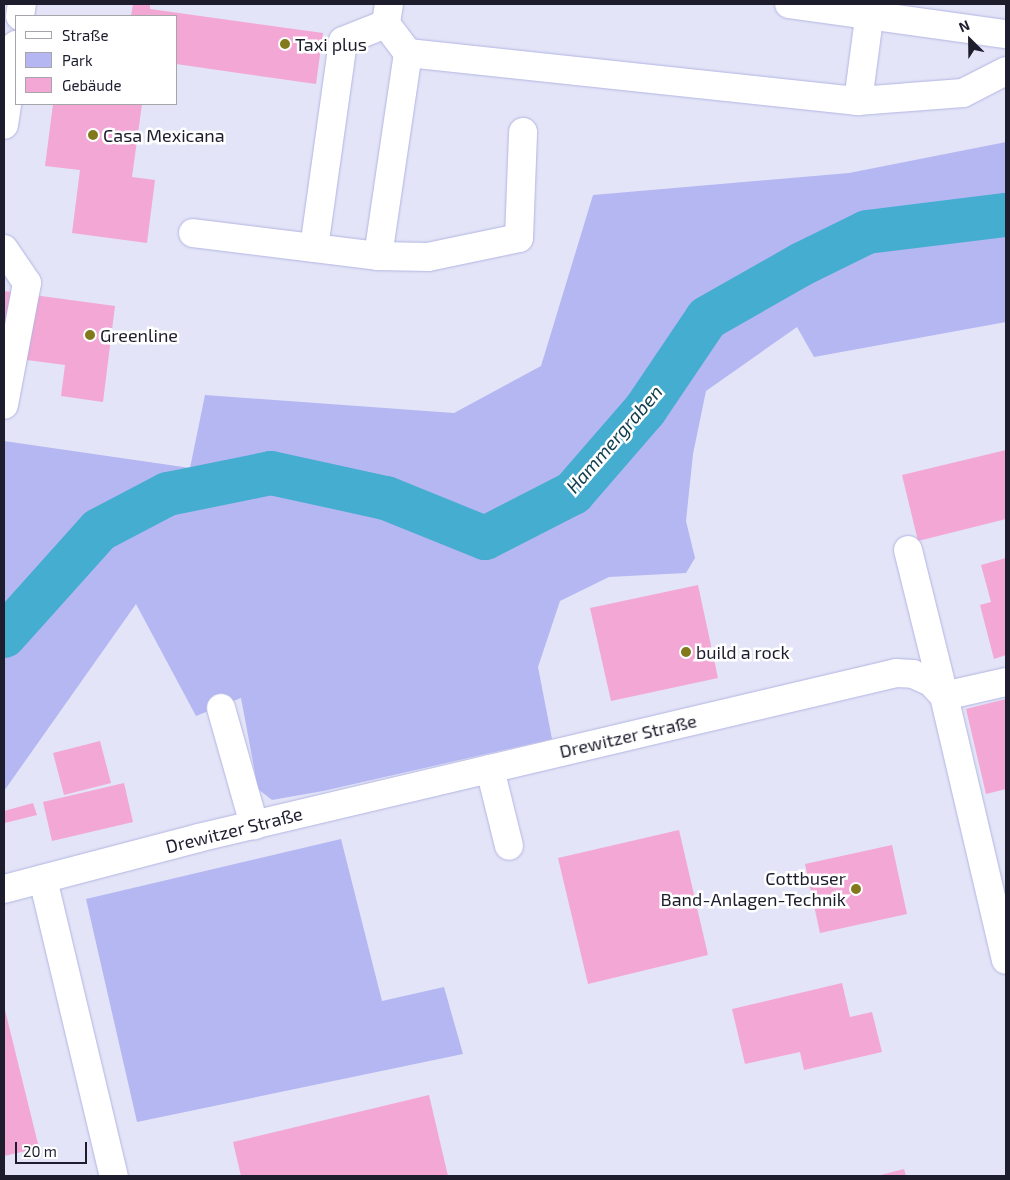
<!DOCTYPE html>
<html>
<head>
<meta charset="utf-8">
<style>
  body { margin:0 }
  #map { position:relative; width:1010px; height:1180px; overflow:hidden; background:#e3e4f7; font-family:"Exo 2",sans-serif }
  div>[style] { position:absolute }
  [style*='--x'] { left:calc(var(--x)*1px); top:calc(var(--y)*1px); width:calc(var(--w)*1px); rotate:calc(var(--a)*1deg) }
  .green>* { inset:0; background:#b5b7f3 }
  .river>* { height:44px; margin:-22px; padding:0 22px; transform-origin:22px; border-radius:22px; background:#45adcf }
  .building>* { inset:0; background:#f3a7d5 }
  .roads { filter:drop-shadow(0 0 1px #b2b5e2) drop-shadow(0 0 1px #b2b5e2) }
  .minor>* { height:28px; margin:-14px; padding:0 14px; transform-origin:14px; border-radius:14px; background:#fff }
  .dots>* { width:14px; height:14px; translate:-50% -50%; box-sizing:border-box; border:2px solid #fff; border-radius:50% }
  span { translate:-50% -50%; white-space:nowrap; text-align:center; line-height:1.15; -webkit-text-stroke:5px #fff; paint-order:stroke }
  .poi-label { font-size:18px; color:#1d1d2e }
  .left { translate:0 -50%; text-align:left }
  .right { translate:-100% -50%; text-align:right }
  .street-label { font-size:18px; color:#1d1d2e }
  .water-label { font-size:19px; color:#0f3d4c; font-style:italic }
  .frame { position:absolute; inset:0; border:5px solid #1d1d2e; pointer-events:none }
  .legend { position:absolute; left:15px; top:15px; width:162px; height:90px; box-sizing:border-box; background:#fff; border:1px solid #a5a5ab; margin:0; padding:6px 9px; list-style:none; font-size:15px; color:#1d1d2e }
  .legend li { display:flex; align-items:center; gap:10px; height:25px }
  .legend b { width:25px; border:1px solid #a5a5ab }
  .north { position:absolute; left:945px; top:15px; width:50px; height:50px; -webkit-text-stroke:4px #fff; paint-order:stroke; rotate:337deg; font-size:14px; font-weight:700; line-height:20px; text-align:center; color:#1d1d2e }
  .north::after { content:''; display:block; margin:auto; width:18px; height:22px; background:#1d1d2e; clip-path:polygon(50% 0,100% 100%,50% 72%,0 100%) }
  .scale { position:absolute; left:15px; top:1142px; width:72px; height:22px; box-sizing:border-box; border:2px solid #1d1d2e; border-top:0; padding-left:6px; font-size:15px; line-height:18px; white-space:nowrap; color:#1d1d2e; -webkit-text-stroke:4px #fff; paint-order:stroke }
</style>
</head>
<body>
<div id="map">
  <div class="green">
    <i style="clip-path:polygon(1006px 142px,1006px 322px,814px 357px,797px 327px,706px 391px,693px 454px,686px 521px,695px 558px,686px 573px,609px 577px,560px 601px,538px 667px,552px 739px,323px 791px,272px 800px,258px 789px,241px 698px,196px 716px,136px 604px,4px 791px,4px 441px,190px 468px,205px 395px,454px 413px,541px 366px,593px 195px,849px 173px)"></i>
    <i style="clip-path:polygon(341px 839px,382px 1001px,444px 987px,463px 1054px,137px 1122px,86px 899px)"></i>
  </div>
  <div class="river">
    <i style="--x:4;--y:636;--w:142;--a:-48.1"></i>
    <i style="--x:99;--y:530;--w:78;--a:-27.6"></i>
    <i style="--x:168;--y:494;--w:105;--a:-11.5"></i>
    <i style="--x:271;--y:473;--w:118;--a:12.3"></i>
    <i style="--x:386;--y:498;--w:107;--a:22"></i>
    <i style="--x:485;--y:538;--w:99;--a:-27.1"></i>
    <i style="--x:573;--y:493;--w:110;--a:-49.1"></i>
    <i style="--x:645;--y:410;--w:111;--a:-56"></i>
    <i style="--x:707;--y:318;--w:109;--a:-29.6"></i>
    <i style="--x:802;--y:264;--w:72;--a:-26.2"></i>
    <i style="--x:867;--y:232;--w:140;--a:-7"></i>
  </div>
  <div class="building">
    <i style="clip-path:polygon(133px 4px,150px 4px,150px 9px,323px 33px,316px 84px,176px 64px,176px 16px,131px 16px)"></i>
    <i style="clip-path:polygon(53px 104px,142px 104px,132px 177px,155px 180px,147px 243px,72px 233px,80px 170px,45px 166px)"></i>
    <i style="clip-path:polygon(4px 291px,115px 306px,103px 402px,61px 396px,65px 365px,4px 357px)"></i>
    <i style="clip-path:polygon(1006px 450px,1006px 519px,918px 541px,902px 475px)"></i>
    <i style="clip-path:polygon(1006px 558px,1006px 655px,994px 659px,980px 605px,991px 602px,981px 565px)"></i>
    <i style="clip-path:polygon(698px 585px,718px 678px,611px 701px,590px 608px)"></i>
    <i style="clip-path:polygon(1006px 699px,1006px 789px,986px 794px,966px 709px)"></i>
    <i style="clip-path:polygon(100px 741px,111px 783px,64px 795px,53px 753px)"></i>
    <i style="clip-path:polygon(124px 783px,133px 822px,52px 841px,43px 802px)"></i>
    <i style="clip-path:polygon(33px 803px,37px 815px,5px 823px,4px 811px)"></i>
    <i style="clip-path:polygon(679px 830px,708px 955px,588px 984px,558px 858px)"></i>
    <i style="clip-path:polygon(892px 845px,907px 914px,820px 933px,805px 864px)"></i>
    <i style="clip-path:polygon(842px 983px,850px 1017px,872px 1012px,882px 1052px,804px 1070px,800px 1052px,745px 1064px,732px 1009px)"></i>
    <i style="clip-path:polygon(4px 1006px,39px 1148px,4px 1156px)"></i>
    <i style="clip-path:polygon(429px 1095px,448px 1176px,241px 1176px,233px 1142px)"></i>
    <i style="clip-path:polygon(904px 1169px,906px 1176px,877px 1176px)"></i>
  </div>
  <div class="roads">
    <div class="minor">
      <i style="--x:389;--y:4;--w:20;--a:99"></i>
      <i style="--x:386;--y:24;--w:36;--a:53"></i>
      <i style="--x:408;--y:53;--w:453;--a:6.1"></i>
      <i style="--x:858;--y:101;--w:105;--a:-4.4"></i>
      <i style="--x:963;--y:93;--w:48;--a:-27.1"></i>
      <i style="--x:789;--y:4;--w:219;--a:7.9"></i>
      <i style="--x:20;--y:16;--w:12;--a:-81"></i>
      <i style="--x:408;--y:53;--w:205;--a:98.4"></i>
      <i style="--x:378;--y:256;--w:50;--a:1.1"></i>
      <i style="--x:428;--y:257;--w:93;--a:-11.8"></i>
      <i style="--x:519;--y:238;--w:106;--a:-87.8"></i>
      <i style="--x:858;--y:101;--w:98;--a:-82.4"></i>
      <i style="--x:4;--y:125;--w:81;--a:-81.5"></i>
      <i style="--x:193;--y:233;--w:186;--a:7.1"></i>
      <i style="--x:314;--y:248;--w:209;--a:-82"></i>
      <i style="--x:343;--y:41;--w:46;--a:-21.6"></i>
      <i style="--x:4;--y:249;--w:41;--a:55.9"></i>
      <i style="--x:27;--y:283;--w:124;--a:100.7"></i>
      <i style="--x:908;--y:550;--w:150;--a:76.1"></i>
      <i style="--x:944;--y:696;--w:64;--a:-12.7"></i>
      <i style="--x:221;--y:708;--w:122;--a:74.2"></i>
      <i style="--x:490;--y:769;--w:79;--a:76.1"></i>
      <i style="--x:43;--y:879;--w:305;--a:76.6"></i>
      <i style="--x:4;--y:889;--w:201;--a:-14.7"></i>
      <i style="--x:198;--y:838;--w:717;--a:-13.3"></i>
      <i style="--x:896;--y:673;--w:17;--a:3"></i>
      <i style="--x:913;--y:674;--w:20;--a:24"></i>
      <i style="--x:931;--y:682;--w:19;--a:47"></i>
      <i style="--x:944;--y:696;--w:271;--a:76.8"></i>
    </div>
  </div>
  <div class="dots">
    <i style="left:285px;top:44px;background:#82781c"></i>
    <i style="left:93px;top:135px;background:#82781c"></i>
    <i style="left:90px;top:335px;background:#82781c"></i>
    <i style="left:686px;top:652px;background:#82781c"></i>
    <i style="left:856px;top:889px;background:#82781c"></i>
  </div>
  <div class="poi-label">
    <span class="left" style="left:295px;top:44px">Taxi plus</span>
    <span class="left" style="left:103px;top:135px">Casa Mexicana</span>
    <span class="left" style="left:100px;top:335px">Greenline</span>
    <span class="left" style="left:696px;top:652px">build a rock</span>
    <span class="right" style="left:846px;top:889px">Cottbuser<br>Band-Anlagen-Technik</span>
  </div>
  <div class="street-label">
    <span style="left:628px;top:736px;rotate:-13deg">Drewitzer Straße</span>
    <span style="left:234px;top:830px;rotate:-14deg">Drewitzer Straße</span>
  </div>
  <div class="water-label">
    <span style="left:614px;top:439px;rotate:-49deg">Hammergraben</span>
  </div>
  <div class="frame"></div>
  <ul class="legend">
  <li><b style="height:6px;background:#fff"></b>Straße</li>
  <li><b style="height:14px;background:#b5b7f3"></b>Park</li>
  <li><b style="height:14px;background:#f3a7d5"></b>Gebäude</li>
  </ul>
  <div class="north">N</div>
  <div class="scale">20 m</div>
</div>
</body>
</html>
